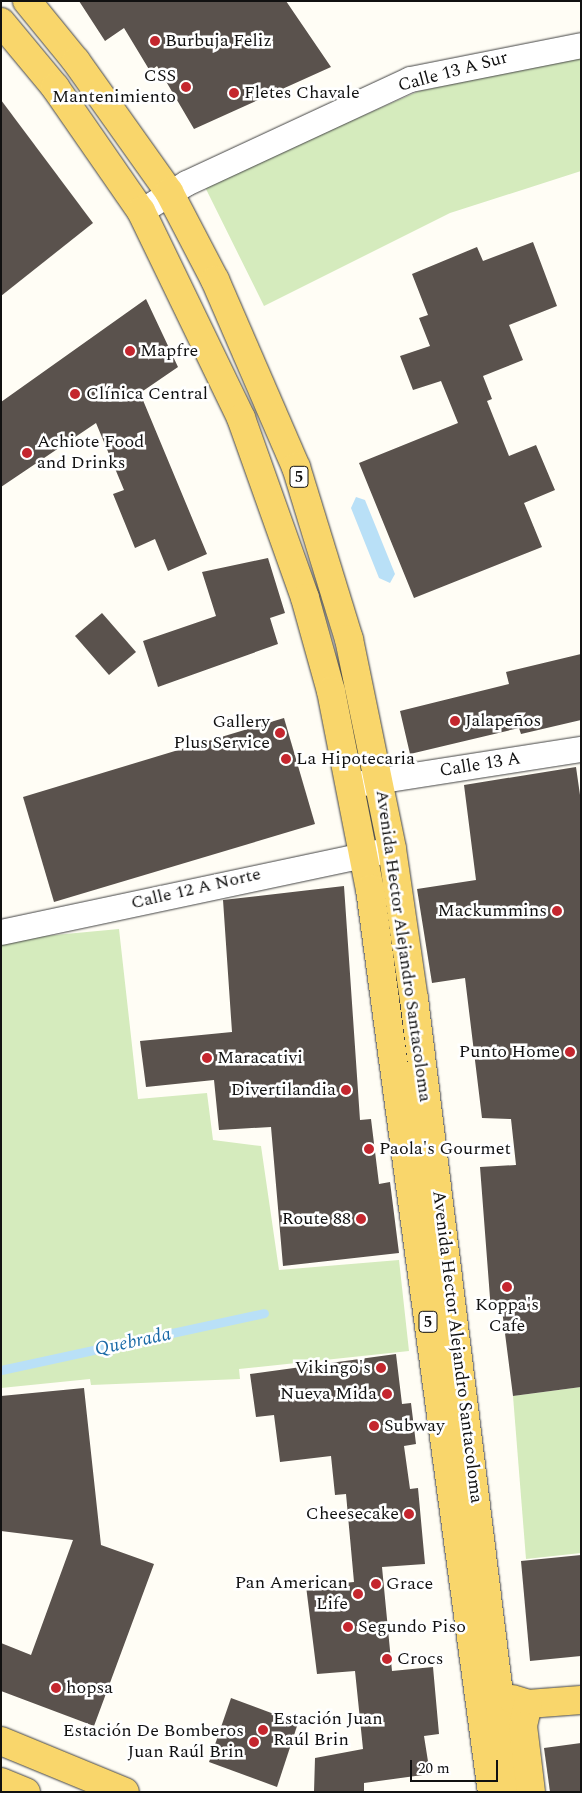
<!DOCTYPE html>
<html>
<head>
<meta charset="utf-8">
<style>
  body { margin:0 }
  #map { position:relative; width:582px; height:1793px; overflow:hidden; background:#fffdf5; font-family:Spectral,serif }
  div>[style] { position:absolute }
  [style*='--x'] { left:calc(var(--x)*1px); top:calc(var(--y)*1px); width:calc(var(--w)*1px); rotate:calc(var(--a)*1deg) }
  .green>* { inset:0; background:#d5ebbd }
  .water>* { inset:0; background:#b9e0f7 }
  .stream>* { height:9px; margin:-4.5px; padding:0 4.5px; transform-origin:4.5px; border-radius:4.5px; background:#b9e0f7 }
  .building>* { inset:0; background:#5a524d }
  .roads { filter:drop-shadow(0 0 1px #444) drop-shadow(0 0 1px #444) }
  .street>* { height:25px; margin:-12.5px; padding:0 12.5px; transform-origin:12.5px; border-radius:12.5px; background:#fff }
  .primary>* { height:28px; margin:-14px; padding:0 14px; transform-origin:14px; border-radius:14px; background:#f9d66b }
  .dots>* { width:14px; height:14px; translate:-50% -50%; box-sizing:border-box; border:2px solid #fff; border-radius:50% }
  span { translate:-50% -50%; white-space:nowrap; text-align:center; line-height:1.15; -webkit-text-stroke:5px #fff; paint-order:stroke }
  .shield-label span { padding:1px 4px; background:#fff; border:1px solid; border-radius:4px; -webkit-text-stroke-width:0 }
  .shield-label { font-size:16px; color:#111; font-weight:700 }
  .poi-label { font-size:18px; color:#111 }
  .left { translate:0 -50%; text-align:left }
  .right { translate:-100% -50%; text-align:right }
  .street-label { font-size:18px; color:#111 }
  .water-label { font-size:19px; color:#1768a6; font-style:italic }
  .frame { position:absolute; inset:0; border:2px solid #111; pointer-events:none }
  .scale { position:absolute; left:410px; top:1760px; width:88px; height:22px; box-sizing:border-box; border:2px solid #111; border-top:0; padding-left:6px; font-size:15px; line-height:18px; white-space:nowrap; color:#111; -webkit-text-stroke:4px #fff; paint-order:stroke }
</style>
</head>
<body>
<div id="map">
  <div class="green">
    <i style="clip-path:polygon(581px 57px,581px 171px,450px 213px,264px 306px,204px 185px,419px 91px)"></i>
    <i style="clip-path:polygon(119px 929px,138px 1099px,207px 1093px,213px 1140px,261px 1146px,279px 1270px,399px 1260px,409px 1351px,239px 1369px,240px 1379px,91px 1385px,90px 1379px,1px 1388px,1px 940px)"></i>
    <i style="clip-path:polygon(581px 1387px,581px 1553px,526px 1559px,513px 1396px)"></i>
  </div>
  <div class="water">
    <i style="clip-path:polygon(356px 497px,365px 500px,395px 574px,390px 583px,379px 578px,351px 508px)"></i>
  </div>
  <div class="stream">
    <i style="--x:1;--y:1370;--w:269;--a:-12.2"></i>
  </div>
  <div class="building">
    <i style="clip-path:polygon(79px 1px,286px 1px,331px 67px,194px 129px,157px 66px,150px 71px,124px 28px,105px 41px)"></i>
    <i style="clip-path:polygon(1px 100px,93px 223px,1px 296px)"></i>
    <i style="clip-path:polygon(533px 242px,557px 306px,509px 325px,523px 360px,483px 376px,492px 399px,487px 401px,509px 456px,536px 445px,555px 490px,524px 503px,542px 547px,414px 598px,359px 463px,458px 423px,441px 381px,413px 390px,400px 356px,430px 346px,419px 318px,428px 315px,412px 274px,477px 247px,483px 261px)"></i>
    <i style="clip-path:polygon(146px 299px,178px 367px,140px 393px,207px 554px,168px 571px,155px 539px,135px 548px,113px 494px,124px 490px,96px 423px,1px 487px,1px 402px)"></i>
    <i style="clip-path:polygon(268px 558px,285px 613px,270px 618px,278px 644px,158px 687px,143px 641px,216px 616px,202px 572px)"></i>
    <i style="clip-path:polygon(102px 613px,136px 652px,109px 675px,75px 636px)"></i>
    <i style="clip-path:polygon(581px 654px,581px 720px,521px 734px,519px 728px,410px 754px,400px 711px,509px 684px,506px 672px)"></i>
    <i style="clip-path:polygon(284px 718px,315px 824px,54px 902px,23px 797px)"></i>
    <i style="clip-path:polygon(576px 767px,581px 802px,581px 1387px,513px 1396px,502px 1310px,491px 1311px,480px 1167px,516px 1165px,511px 1119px,482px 1118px,465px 978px,432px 983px,417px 889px,476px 880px,464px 785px)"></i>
    <i style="clip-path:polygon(344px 886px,360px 1120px,371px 1119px,379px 1184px,390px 1182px,399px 1253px,283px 1266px,271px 1127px,219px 1130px,214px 1080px,146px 1087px,140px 1041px,232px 1032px,223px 900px)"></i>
    <i style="clip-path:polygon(396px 1354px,402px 1404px,411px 1403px,416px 1444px,404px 1446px,410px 1489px,418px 1488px,425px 1564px,382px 1567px,392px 1671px,433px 1667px,439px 1734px,424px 1736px,430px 1774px,364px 1783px,364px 1792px,314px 1792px,315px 1758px,363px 1749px,355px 1671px,317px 1674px,306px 1586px,354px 1582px,346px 1494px,335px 1495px,331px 1456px,280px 1462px,274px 1415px,256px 1417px,250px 1374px)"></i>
    <i style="clip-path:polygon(84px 1388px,101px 1545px,154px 1564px,94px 1726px,1px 1691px,1px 1643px,31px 1655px,73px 1540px,1px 1531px,1px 1396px)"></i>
    <i style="clip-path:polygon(581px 1555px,581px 1656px,530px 1661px,521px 1561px)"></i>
    <i style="clip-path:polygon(231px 1698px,298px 1723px,277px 1787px,209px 1762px)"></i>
    <i style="clip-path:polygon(581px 1743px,581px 1792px,550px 1792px,544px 1748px)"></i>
  </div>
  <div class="roads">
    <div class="street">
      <i style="--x:141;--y:211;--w:53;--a:-31.9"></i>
      <i style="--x:186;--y:183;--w:247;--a:-24.9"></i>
      <i style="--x:410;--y:79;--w:174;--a:-11.2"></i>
      <i style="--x:350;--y:785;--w:234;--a:-8.9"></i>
      <i style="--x:1;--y:932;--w:400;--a:-12"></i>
    </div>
    <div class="primary">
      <i style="--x:27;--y:1;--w:77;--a:50.8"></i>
      <i style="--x:76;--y:61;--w:161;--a:54.6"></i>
      <i style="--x:169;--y:192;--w:99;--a:62.4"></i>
      <i style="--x:215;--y:280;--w:204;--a:66.6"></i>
      <i style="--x:296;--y:467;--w:180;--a:72.9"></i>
      <i style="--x:349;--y:639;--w:214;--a:78.4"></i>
      <i style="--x:392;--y:849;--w:152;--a:81.7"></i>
      <i style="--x:414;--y:999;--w:799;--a:83.03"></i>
      <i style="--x:1;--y:22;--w:85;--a:50.3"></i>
      <i style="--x:55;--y:87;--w:151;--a:55.3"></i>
      <i style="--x:141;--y:211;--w:230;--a:64.2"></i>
      <i style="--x:241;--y:418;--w:191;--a:70.4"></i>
      <i style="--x:305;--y:598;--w:97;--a:74.4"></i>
      <i style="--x:331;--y:691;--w:202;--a:78.9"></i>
      <i style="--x:370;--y:889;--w:911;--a:82.31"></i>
      <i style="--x:512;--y:1699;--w:17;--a:17"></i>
      <i style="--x:528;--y:1704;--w:53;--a:-4.3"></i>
      <i style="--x:528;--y:1704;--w:23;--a:103"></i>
      <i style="--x:523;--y:1726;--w:66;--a:83.1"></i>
      <i style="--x:1;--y:1741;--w:134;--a:22.4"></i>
      <i style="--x:1;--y:1782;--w:27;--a:22"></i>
    </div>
  </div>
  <div class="dots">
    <i style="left:155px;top:41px;background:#c4262e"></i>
    <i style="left:186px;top:87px;background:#c4262e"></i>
    <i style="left:234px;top:93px;background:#c4262e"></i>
    <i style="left:130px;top:351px;background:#c4262e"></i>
    <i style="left:75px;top:394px;background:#c4262e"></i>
    <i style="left:27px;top:453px;background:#c4262e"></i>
    <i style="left:455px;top:721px;background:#c4262e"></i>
    <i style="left:280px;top:733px;background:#c4262e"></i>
    <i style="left:286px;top:759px;background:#c4262e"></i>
    <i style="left:557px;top:911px;background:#c4262e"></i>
    <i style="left:570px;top:1052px;background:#c4262e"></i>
    <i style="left:207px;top:1058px;background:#c4262e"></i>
    <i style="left:346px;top:1090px;background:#c4262e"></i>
    <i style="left:369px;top:1149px;background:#c4262e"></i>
    <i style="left:361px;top:1219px;background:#c4262e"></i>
    <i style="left:507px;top:1287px;background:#c4262e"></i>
    <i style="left:381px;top:1368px;background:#c4262e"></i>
    <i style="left:387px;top:1394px;background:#c4262e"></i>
    <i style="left:374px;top:1426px;background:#c4262e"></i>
    <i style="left:409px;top:1514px;background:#c4262e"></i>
    <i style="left:376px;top:1584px;background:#c4262e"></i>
    <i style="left:358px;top:1594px;background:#c4262e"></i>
    <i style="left:348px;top:1627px;background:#c4262e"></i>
    <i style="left:387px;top:1659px;background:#c4262e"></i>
    <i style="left:56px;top:1688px;background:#c4262e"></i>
    <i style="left:263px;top:1730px;background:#c4262e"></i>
    <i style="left:254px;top:1742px;background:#c4262e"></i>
  </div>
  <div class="shield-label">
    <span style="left:299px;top:477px">5</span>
    <span style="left:428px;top:1322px">5</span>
  </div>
  <div class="poi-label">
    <span class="left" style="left:165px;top:41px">Burbuja Feliz</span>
    <span class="right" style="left:176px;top:87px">CSS<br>Mantenimiento</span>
    <span class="left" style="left:244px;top:93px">Fletes Chavale</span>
    <span class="left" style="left:140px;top:351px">Mapfre</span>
    <span class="left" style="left:86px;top:394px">Clínica Central</span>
    <span class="left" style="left:37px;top:453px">Achiote Food<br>and Drinks</span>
    <span class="left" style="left:465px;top:721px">Jalapeños</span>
    <span class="right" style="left:270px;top:733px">Gallery<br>Plus Service</span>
    <span class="left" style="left:296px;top:759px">La Hipotecaria</span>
    <span class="right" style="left:547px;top:911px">Mackummins</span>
    <span class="right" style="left:560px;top:1052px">Punto Home</span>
    <span class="left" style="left:217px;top:1058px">Maracativi</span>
    <span class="right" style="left:336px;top:1090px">Divertilandia</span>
    <span class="left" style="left:379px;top:1149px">Paola's Gourmet</span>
    <span class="right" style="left:351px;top:1219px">Route 88</span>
    <span style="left:507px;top:1316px">Koppa's<br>Cafe</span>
    <span class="right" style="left:371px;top:1368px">Vikingo's</span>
    <span class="right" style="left:377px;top:1394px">Nueva Mida</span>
    <span class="left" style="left:384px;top:1426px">Subway</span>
    <span class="right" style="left:399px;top:1514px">Cheesecake</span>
    <span class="right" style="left:348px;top:1594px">Pan American<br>Life</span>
    <span class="left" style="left:386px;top:1584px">Grace</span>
    <span class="left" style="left:358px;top:1627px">Segundo Piso</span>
    <span class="left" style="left:397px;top:1659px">Crocs</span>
    <span class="left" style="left:66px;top:1688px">hopsa</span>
    <span class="left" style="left:273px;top:1730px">Estación Juan<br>Raúl Brin</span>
    <span class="right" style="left:244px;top:1742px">Estación De Bomberos<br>Juan Raúl Brin</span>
  </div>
  <div class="street-label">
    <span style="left:453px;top:72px;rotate:-15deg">Calle 13 A Sur</span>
    <span style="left:480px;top:765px;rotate:-9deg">Calle 13 A</span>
    <span style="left:196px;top:889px;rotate:-13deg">Calle 12 A Norte</span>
    <span style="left:403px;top:946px;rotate:82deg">Avenida Hector Alejandro Santacoloma</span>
    <span style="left:457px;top:1347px;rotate:83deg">Avenida Hector Alejandro Santacoloma</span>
  </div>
  <div class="water-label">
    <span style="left:133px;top:1342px;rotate:-12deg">Quebrada</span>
  </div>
  <div class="frame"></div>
  <div class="scale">20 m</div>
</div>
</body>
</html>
